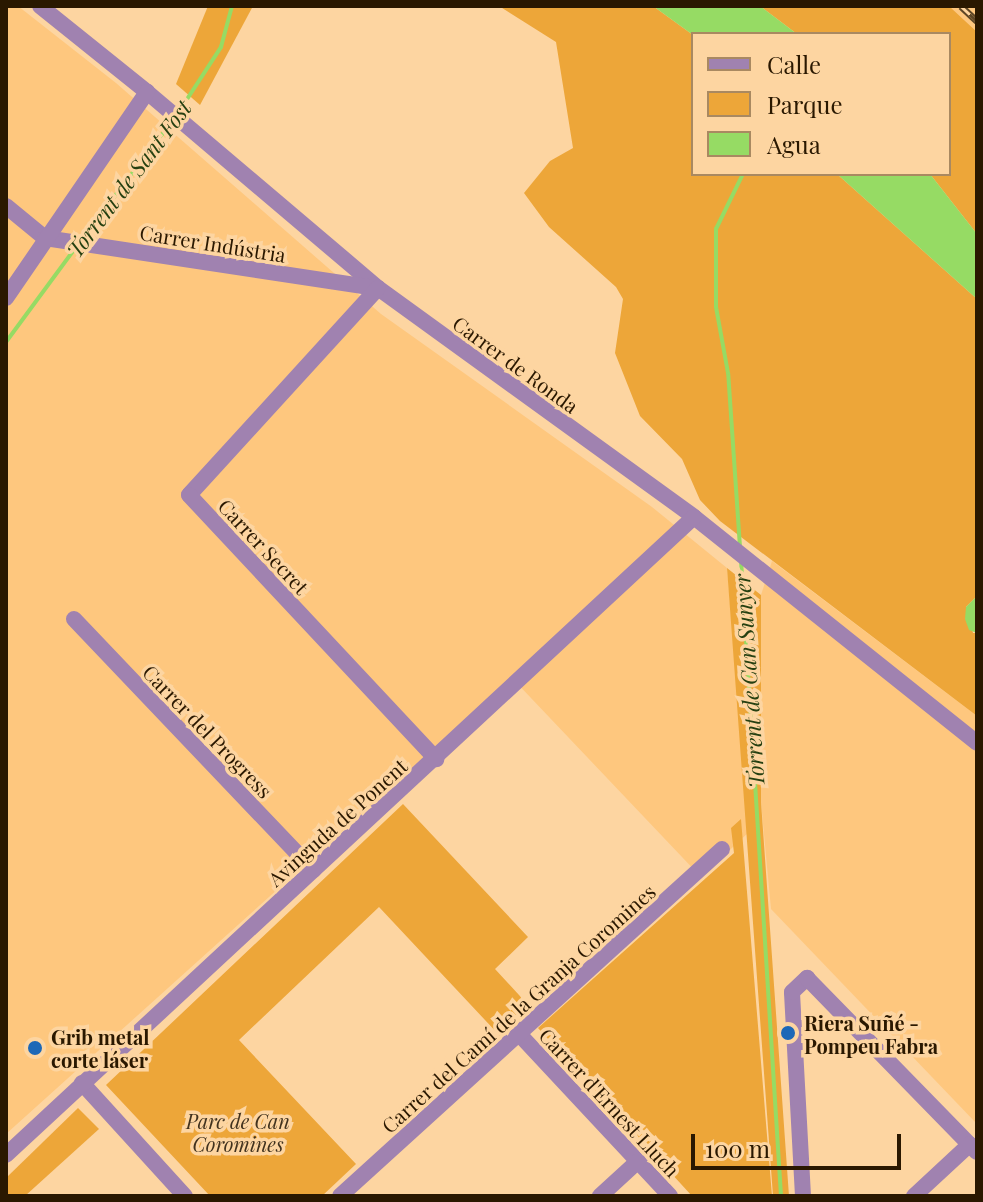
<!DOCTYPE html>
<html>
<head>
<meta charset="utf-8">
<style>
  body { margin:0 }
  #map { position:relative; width:983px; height:1202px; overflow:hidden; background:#fdd5a1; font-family:"Playfair Display",serif }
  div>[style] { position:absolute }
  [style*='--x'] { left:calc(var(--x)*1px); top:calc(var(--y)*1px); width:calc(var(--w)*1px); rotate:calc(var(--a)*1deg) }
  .built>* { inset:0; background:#fec77e }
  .green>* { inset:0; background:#eda639 }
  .water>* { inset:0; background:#96db64 }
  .stream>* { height:4px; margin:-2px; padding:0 2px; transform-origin:2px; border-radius:2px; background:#96db64 }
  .street>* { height:16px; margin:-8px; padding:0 8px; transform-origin:8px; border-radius:8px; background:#a082b0 }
  .rail>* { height:7px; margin-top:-3.5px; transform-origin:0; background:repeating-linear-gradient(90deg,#fdd5a1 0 12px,#5d4627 0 24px); box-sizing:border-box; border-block:2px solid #5d4627 }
  .dots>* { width:22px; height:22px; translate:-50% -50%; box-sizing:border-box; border:4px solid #fdd5a1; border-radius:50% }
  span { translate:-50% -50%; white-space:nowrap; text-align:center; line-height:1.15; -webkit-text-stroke:7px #fdd5a1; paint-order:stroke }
  .street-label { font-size:20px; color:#2a1800 }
  .poi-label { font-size:20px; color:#2a1800; font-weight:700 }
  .left { translate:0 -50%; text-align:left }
  .park-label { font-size:20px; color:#41321e; font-style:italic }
  .water-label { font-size:22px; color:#264011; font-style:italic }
  .frame { position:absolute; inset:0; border:8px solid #2a1800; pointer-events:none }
  .legend { position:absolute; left:691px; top:32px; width:260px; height:144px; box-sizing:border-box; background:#fdd5a1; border:2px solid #a98961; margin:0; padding:10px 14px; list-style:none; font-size:24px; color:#2a1800 }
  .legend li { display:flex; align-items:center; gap:16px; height:40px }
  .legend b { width:40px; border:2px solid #a98961 }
  .scale { position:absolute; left:691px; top:1134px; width:210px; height:36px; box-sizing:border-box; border:4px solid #2a1800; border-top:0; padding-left:10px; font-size:24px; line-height:28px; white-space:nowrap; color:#2a1800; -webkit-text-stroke:6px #fdd5a1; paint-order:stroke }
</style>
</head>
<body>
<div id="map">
  <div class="built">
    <i style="clip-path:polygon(6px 6px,18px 6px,116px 83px,381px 314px,652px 507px,727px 568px,749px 832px,701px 877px,512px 678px,6px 1134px)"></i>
    <i style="clip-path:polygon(949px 6px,977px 6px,977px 32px)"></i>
    <i style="clip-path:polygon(772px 561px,977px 716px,977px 1124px,771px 909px,761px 802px,761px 595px)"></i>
  </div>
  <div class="green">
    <i style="clip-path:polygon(208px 6px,253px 6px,200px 105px,176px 84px)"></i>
    <i style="clip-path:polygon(499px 6px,653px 6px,693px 35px,693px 174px,837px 174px,977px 299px,977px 596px,966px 607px,973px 633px,977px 633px,977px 716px,720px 521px,700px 500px,682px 459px,640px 416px,615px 353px,623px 299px,616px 287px,549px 227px,524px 193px,550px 161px,573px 148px,556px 42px)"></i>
    <i style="clip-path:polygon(760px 6px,949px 6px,977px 32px,977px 234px,930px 174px,949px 174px,949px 34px,797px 34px)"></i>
    <i style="clip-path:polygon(727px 568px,761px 595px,761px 802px,789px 1196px,773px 1196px)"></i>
    <i style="clip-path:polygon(403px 804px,528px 937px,495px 969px,530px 1007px,500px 1036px,379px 907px,239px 1040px,356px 1164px,322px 1196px,210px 1196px,106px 1085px)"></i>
    <i style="clip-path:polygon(741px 819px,772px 1196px,692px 1196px,538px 1028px,734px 853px,731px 828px)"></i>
    <i style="clip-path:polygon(78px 1108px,99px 1129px,25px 1196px,6px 1196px,6px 1178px)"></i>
  </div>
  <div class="water">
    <i style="clip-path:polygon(653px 6px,760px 6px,797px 34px,693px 35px)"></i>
    <i style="clip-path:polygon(837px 174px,930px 174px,977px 234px,977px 299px)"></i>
    <i style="clip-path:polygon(977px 596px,977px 633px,969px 630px,965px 619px,966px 607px)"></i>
  </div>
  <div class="stream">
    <i style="--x:178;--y:113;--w:79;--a:-56.9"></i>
    <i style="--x:221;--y:47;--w:42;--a:-75"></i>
    <i style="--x:81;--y:240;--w:151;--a:-52.5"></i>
    <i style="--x:6;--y:342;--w:118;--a:-53.6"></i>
    <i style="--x:740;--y:547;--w:174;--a:-93.9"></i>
    <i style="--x:728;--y:373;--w:67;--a:-100.3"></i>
    <i style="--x:716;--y:307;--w:78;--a:-90"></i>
    <i style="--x:716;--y:229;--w:61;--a:-63.9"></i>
    <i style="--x:741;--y:560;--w:637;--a:86.4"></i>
  </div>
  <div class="street">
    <i style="--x:40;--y:6;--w:137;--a:38.8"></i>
    <i style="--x:147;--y:92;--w:303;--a:40.3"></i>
    <i style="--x:378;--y:288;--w:390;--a:35.9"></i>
    <i style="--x:694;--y:517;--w:362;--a:38.6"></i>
    <i style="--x:6;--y:206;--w:50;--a:39.4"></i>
    <i style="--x:45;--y:238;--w:335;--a:8.6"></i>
    <i style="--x:378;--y:288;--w:280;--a:132.4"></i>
    <i style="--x:189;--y:495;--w:362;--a:46.9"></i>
    <i style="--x:6;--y:298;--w:250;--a:-55.6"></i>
    <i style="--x:74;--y:619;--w:347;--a:46.4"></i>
    <i style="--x:520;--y:1035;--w:220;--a:47"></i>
    <i style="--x:82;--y:1083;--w:153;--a:47.7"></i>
    <i style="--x:6;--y:1155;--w:938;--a:-42.84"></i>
    <i style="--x:340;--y:1196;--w:516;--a:-42.25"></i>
    <i style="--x:600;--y:1196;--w:52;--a:-42.6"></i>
    <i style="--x:803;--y:1196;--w:204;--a:-93.1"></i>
    <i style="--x:792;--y:992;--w:21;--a:-43"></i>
    <i style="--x:807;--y:978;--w:243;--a:45.7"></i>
    <i style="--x:914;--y:1196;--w:76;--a:-42.9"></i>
  </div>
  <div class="rail">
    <i style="--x:961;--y:6;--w:22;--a:43"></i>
  </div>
  <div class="dots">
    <i style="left:788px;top:1033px;background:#1d68b7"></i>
    <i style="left:35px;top:1048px;background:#1d68b7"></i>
  </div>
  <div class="street-label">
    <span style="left:213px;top:243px;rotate:9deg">Carrer Indústria</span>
    <span style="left:516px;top:364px;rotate:36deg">Carrer de Ronda</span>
    <span style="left:264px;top:546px;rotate:47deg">Carrer Secret</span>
    <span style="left:208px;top:731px;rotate:46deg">Carrer del Progress</span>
    <span style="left:337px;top:822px;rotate:-42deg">Avinguda de Ponent</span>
    <span style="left:518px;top:1008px;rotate:-42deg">Carrer del Camí de la Granja Coromines</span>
    <span style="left:610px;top:1102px;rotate:47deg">Carrer d'Ernest Lluch</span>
  </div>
  <div class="poi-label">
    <span class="left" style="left:804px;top:1034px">Riera Suñé -<br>Pompeu Fabra</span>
    <span class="left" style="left:51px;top:1048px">Grib metal<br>corte láser</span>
  </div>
  <div class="park-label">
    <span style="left:238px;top:1132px">Parc de Can<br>Coromines</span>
  </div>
  <div class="water-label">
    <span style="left:129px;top:179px;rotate:-53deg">Torrent de Sant Fost</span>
    <span style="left:749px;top:681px;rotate:-94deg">Torrent de Can Sunyer</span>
  </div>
  <div class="frame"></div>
  <ul class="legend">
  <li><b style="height:10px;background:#a082b0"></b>Calle</li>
  <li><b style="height:22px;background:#eda639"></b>Parque</li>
  <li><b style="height:22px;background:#96db64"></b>Agua</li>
  </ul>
  <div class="scale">100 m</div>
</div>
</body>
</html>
